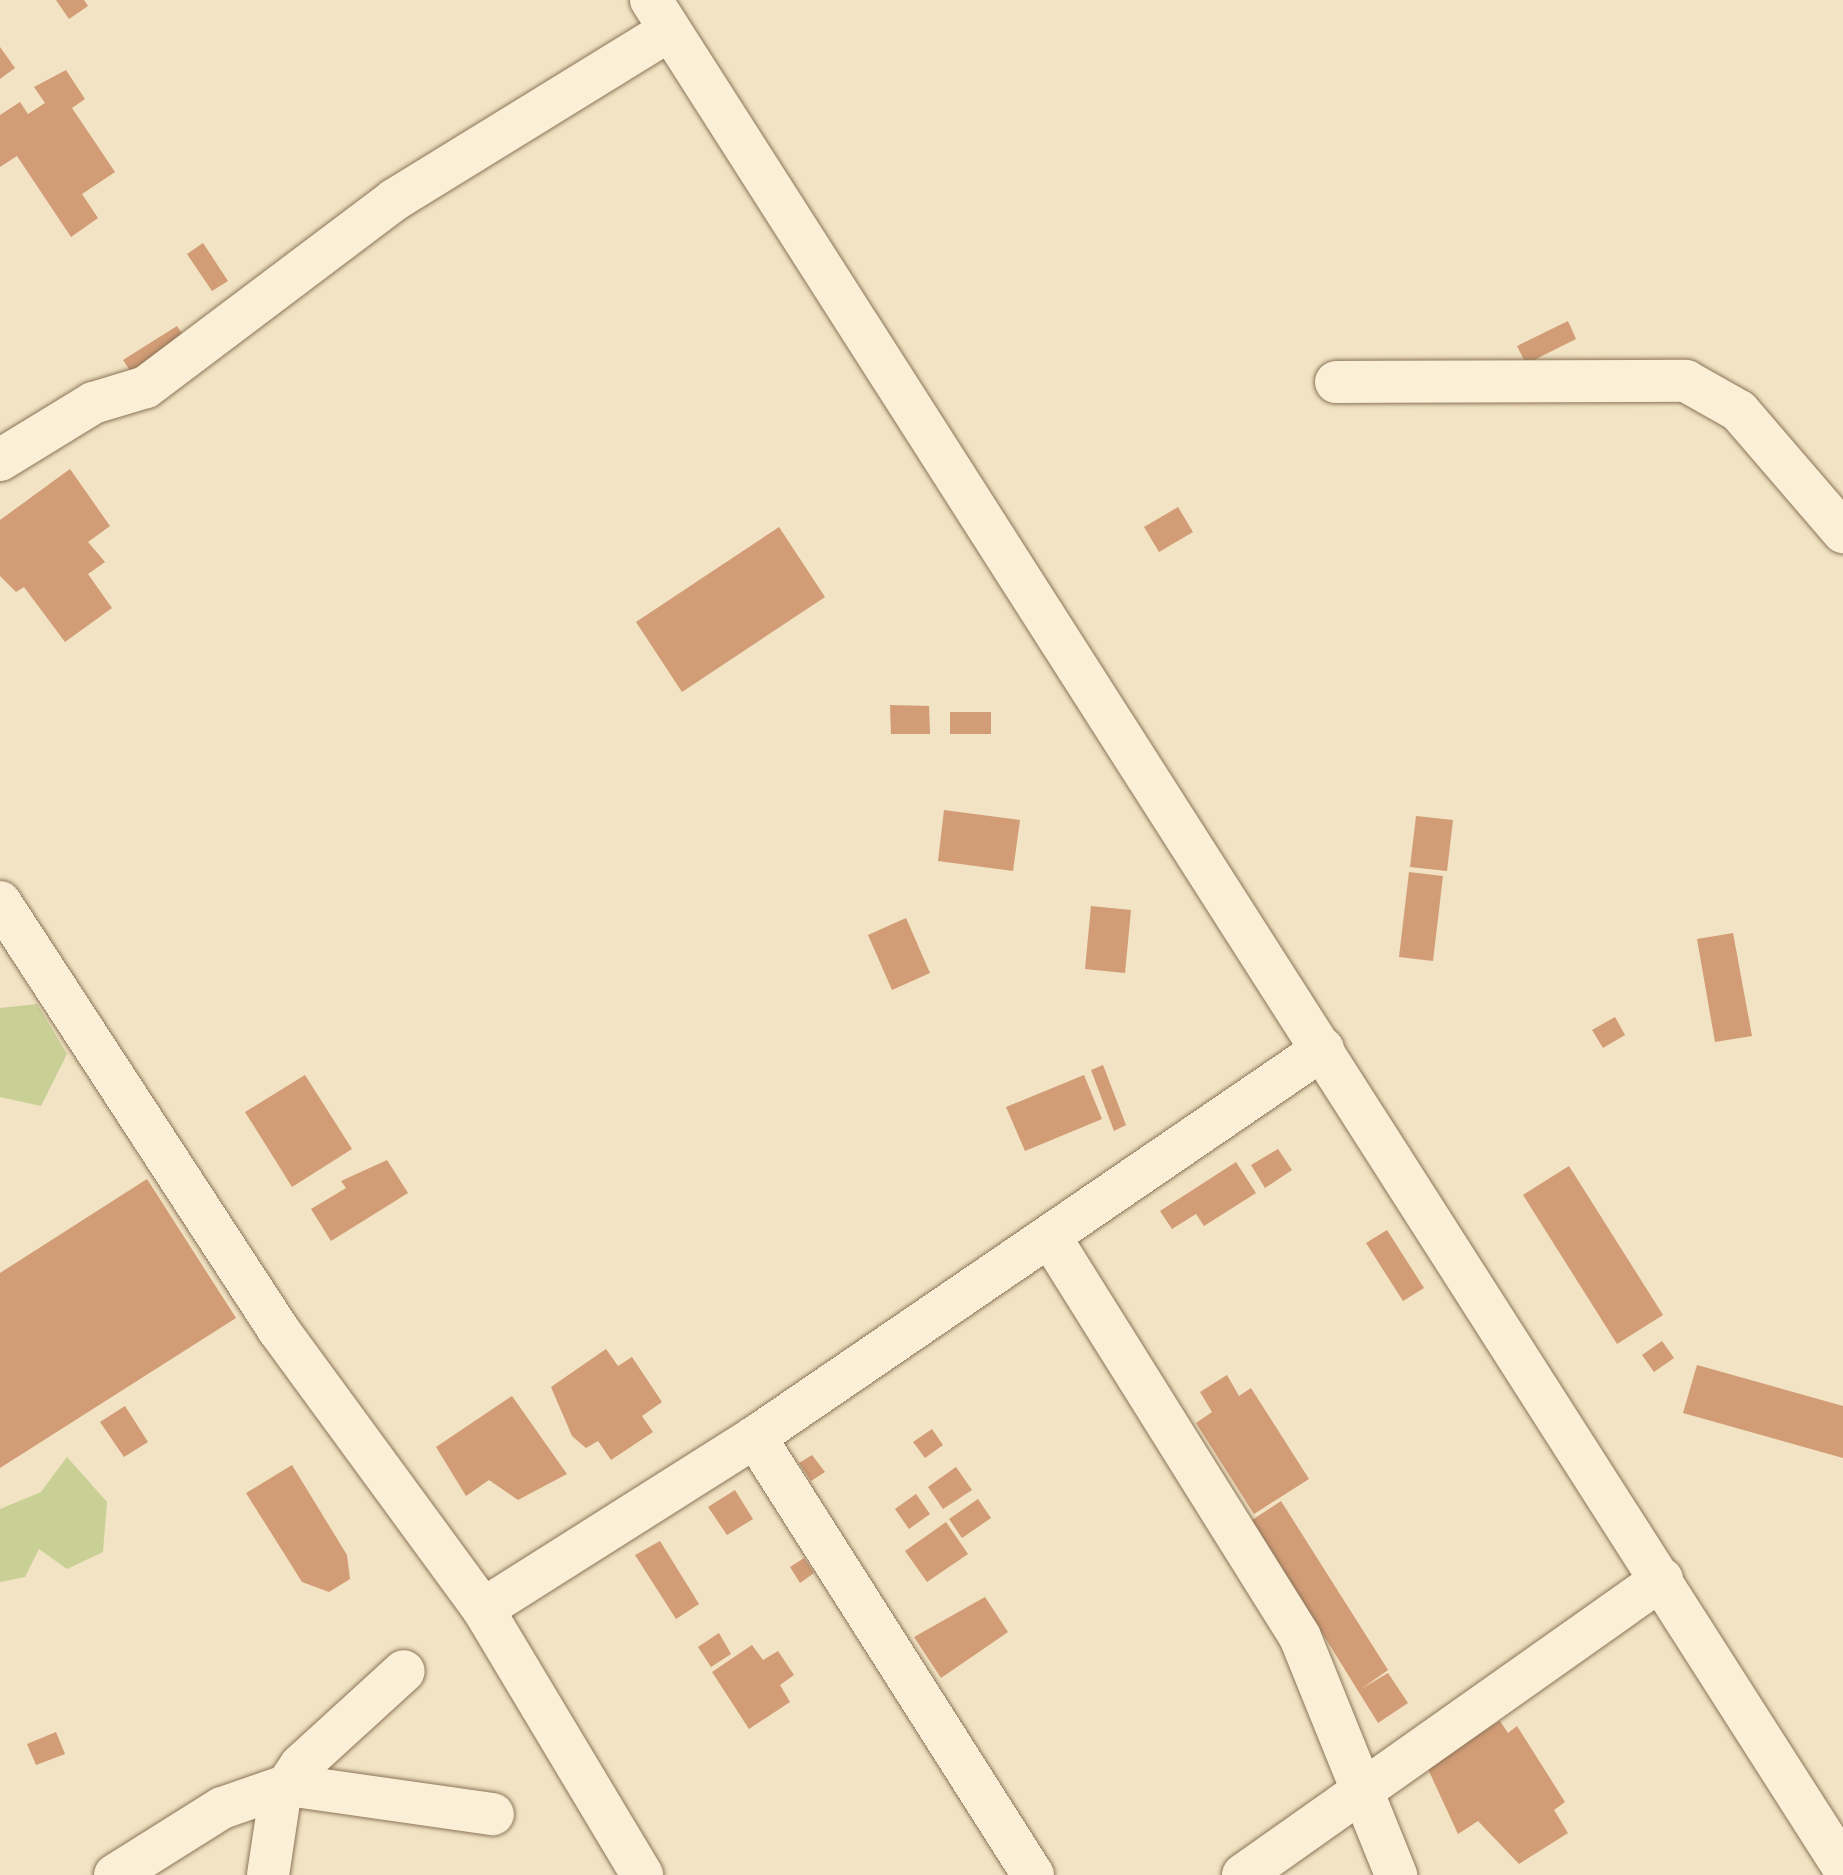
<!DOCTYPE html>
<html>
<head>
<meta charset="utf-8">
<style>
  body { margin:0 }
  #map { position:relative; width:1843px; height:1875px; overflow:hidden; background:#f1e3c3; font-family:"Noto Serif",serif }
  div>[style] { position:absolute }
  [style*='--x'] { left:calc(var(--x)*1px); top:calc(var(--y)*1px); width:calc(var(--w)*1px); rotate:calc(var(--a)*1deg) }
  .green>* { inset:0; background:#c9d096 }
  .building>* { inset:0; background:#d19c76 }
  .roads { filter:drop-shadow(0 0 2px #8c7458) drop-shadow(0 0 2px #8c7458) }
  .minor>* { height:42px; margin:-21px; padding:0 21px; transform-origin:21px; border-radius:21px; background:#fbf0d7 }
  span { translate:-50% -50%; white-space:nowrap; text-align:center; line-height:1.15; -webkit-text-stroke:10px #f8edd3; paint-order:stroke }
</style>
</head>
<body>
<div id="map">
  <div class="green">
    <i style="clip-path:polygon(37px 1004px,67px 1054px,41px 1106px,0 1097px,0 1008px)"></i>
    <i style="clip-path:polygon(67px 1457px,107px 1502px,103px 1552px,67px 1569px,39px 1549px,25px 1577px,0 1582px,0 1509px,41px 1492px)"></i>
  </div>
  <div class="building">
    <i style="clip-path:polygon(56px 0,84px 0,88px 6px,69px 19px)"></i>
    <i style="clip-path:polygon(0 47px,15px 68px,0 79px)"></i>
    <i style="clip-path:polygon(66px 70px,85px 99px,72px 108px,115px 172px,82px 194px,98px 218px,71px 237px,17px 156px,0 167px,0 115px,20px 102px,28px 114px,45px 103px,34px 87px)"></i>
    <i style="clip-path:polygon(203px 243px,228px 281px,212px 291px,187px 254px)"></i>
    <i style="clip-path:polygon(1568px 321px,1576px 339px,1526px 364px,1517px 346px)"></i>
    <i style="clip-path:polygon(177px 326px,191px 347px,137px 381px,123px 360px)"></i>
    <i style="clip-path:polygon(70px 469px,110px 526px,88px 542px,105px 562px,88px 574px,112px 608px,65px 642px,24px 587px,16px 592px,0 576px,0 520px)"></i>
    <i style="clip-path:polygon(1178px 507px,1193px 532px,1159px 552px,1144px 527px)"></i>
    <i style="clip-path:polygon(779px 527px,825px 597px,682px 692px,636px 622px)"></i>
    <i style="clip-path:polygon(890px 705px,929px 706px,930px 734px,891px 734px)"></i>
    <i style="clip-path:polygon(950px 712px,991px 712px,991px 734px,950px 734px)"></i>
    <i style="clip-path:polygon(944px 810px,1020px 820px,1013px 871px,938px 861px)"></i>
    <i style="clip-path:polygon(1416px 816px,1453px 820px,1447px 871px,1410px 867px)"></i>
    <i style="clip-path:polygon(1409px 872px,1443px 876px,1433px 961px,1399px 957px)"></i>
    <i style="clip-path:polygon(1091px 906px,1131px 910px,1125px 973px,1085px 969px)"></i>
    <i style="clip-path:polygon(906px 918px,930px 973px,892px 990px,868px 935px)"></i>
    <i style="clip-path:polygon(1733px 933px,1752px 1036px,1715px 1042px,1697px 939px)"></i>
    <i style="clip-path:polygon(1615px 1017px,1625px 1035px,1603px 1048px,1592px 1030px)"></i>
    <i style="clip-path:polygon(1103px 1065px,1126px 1125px,1114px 1131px,1091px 1070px)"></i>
    <i style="clip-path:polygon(305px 1075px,352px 1149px,292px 1187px,245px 1112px)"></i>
    <i style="clip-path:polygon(1084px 1075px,1102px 1119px,1025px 1151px,1006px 1107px)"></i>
    <i style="clip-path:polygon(1278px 1149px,1292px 1170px,1265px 1188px,1251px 1165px)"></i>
    <i style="clip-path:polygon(387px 1160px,408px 1193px,331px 1241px,311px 1209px,346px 1188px,341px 1181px)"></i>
    <i style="clip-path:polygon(1236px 1162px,1256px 1193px,1204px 1226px,1196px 1214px,1172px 1229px,1160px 1211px)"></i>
    <i style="clip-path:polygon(1569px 1166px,1663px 1315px,1617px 1344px,1523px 1195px)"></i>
    <i style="clip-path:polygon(147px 1179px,236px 1318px,0 1468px,0 1273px)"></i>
    <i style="clip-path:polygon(1387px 1230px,1424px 1288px,1403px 1301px,1366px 1243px)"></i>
    <i style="clip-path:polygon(1662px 1341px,1674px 1358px,1654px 1372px,1642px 1355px)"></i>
    <i style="clip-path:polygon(606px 1349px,618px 1366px,632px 1357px,662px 1402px,642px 1416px,653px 1432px,611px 1460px,598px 1441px,586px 1448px,572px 1436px,551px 1387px)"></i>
    <i style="clip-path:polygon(1697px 1365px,1843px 1406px,1843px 1458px,1683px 1413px)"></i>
    <i style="clip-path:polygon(1227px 1375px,1239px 1396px,1251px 1388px,1309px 1479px,1254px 1514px,1196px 1423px,1212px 1412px,1200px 1392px)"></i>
    <i style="clip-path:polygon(512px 1396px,567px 1474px,518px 1500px,489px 1480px,466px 1496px,436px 1447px)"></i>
    <i style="clip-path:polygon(125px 1406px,148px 1442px,124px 1457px,100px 1422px)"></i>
    <i style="clip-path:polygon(932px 1429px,943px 1445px,925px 1458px,913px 1442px)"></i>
    <i style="clip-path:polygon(812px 1455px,825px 1472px,811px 1481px,799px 1463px)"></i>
    <i style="clip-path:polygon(292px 1465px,347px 1555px,350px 1579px,329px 1592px,302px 1582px,246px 1493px)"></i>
    <i style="clip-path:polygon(956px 1467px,972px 1490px,943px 1509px,928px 1487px)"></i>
    <i style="clip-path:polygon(735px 1490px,753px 1519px,727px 1535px,708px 1507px)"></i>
    <i style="clip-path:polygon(916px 1494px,930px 1514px,909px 1529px,895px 1509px)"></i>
    <i style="clip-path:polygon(978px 1499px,991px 1518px,962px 1538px,949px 1519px)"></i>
    <i style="clip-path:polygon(1281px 1501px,1388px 1670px,1361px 1689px,1388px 1673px,1408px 1703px,1378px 1723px,1252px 1520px)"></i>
    <i style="clip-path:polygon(946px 1522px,968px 1554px,927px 1582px,905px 1551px)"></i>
    <i style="clip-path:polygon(660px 1541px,699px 1604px,676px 1619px,635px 1555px)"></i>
    <i style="clip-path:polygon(804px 1558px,814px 1573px,800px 1583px,790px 1567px)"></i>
    <i style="clip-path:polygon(985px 1597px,1008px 1632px,941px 1678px,914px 1637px)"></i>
    <i style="clip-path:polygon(719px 1633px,731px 1654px,711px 1667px,698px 1647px)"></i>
    <i style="clip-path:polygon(752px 1645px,763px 1660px,778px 1651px,794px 1675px,780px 1685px,790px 1702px,749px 1729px,712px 1672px)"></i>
    <i style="clip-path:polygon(1500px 1721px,1508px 1733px,1517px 1726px,1565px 1802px,1554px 1810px,1568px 1833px,1519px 1864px,1478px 1821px,1458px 1834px,1427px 1767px)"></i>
    <i style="clip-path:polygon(56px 1732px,65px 1754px,36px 1765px,27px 1744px)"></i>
  </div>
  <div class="roads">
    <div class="minor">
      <i style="--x:651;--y:0;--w:2215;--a:57.44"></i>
      <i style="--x:1336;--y:382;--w:350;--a:-0.2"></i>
      <i style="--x:1686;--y:381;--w:61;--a:29.5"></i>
      <i style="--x:1739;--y:411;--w:160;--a:49.3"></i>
      <i style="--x:0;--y:460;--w:109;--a:-31.5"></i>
      <i style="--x:93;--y:403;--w:55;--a:-16.8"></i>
      <i style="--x:146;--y:387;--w:311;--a:-37"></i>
      <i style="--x:394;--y:200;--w:324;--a:-31.6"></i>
      <i style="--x:0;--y:902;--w:510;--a:56.93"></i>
      <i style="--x:278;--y:1329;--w:347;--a:53.8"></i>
      <i style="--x:483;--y:1609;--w:310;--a:59.1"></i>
      <i style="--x:1052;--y:1240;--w:468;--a:58"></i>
      <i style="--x:1300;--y:1637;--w:257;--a:68"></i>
      <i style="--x:483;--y:1609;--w:322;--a:-32.3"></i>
      <i style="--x:115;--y:1875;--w:126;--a:-32.1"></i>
      <i style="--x:222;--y:1808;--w:70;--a:-19.2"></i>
      <i style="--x:288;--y:1785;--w:207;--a:8.1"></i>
      <i style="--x:268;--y:1875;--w:80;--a:-81.4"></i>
      <i style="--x:280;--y:1796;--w:37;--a:-56"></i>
      <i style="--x:301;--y:1765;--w:139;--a:-42.4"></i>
      <i style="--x:1033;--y:1875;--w:519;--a:-122.4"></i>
      <i style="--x:755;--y:1437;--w:688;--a:-34.34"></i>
      <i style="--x:1243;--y:1875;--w:513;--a:-35.24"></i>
    </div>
  </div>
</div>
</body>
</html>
